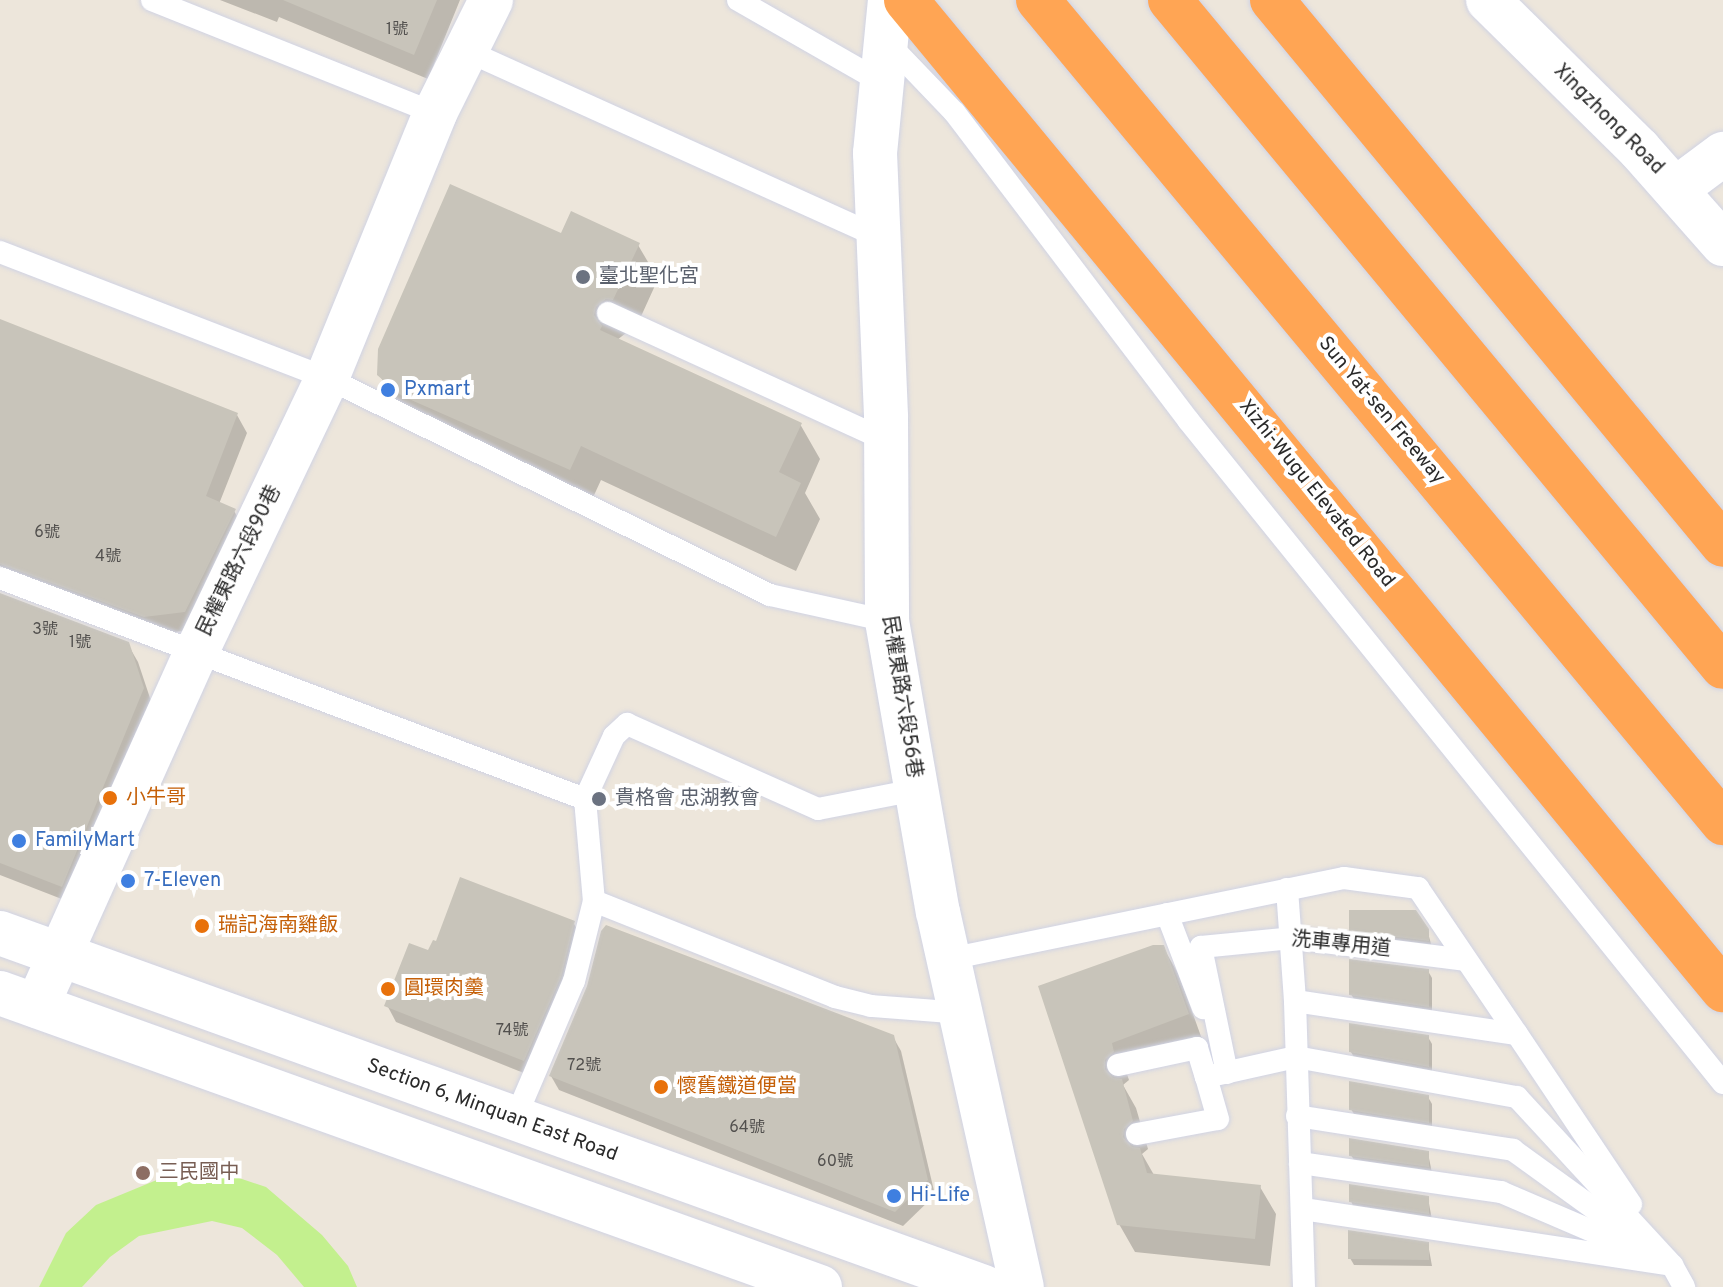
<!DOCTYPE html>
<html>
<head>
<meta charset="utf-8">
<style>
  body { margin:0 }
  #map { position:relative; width:1723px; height:1287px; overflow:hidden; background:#ede6db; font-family:Overpass,"Noto Sans TC",sans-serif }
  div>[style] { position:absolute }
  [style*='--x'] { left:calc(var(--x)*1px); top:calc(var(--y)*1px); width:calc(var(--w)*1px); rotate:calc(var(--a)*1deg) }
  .pitch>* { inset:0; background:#c3f08e }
  .shadow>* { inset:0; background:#0003 }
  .building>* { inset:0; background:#c8c4ba }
  .roads { filter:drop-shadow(0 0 2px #d0d3e4) drop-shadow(0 0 2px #d0d3e4) }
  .lane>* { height:22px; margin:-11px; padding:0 11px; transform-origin:11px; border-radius:11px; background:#fff }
  .street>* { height:44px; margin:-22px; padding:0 22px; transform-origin:22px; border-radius:22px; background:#fff }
  .secondary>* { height:44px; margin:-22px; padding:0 22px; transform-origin:22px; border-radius:22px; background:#fff }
  .highway>* { height:44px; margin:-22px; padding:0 22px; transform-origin:22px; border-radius:22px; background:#ffa554 }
  .dots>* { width:22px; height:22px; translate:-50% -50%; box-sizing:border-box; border:4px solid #fff; border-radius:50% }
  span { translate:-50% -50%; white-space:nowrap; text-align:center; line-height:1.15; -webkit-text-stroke:8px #fff; paint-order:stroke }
  .number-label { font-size:16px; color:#52504e }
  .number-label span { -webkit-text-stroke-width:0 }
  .street-label { font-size:20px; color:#2a2a2a }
  .worship-label { font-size:20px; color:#5b616d }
  .left { translate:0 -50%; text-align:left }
  .shop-label { font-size:20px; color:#366cbe }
  .food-label { font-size:20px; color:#c56008 }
  .education-label { font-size:20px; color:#785e54 }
</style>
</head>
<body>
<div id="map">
  <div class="pitch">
    <i style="clip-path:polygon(203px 1174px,233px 1176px,266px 1187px,322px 1235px,348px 1266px,357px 1287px,304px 1287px,277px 1255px,242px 1228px,212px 1221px,139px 1236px,110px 1257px,82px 1287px,39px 1287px,66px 1233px,96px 1205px,164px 1177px)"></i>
  </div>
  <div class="shadow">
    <i style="clip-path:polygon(220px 0,460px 0,428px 79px,279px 17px,277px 22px)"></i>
    <i style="clip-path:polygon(562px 236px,638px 245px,658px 279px,633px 334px,626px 333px,617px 340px,800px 424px,820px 459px,805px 493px,820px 519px,796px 571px,601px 480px,590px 504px,400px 410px,379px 374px)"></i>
    <i style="clip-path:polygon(0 321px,237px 415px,247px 433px,219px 504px,234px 511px,244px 528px,195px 629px,156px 635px,0 587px)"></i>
    <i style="clip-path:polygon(0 595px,127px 643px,138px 662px,153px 707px,72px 903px,0 875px)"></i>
    <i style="clip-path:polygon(573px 922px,583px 940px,534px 1077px,396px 1022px,387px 1005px,430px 953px)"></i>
    <i style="clip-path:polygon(1427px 930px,1432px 947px,1355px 937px,1351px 931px)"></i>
    <i style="clip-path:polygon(1163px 947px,1179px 975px,1203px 1042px,1126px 1071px,1129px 1080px,1123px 1085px,1136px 1108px,1148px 1149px,1142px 1154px,1154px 1175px,1260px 1187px,1276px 1214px,1270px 1266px,1135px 1252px,1119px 1224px,1041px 987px)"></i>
    <i style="clip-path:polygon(1428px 971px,1432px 978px,1432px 1012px,1355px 1001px,1351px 994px)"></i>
    <i style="clip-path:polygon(893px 1037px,901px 1051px,935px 1195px,903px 1226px,559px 1090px,551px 1076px)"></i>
    <i style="clip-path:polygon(1428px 1037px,1432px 1044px,1432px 1072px,1355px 1059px,1351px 1052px)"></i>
    <i style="clip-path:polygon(1428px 1097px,1432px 1104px,1432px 1128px,1355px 1116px,1351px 1109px)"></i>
    <i style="clip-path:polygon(1428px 1153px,1432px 1173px,1355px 1162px,1351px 1155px)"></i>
    <i style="clip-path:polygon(1428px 1198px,1432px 1220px,1354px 1208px,1351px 1201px)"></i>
    <i style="clip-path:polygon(1428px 1244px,1432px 1266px,1354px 1265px,1350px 1258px)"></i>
  </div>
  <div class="building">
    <i style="clip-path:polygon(283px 0,437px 0,414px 55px)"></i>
    <i style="clip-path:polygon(450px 184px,561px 233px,571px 211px,640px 243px,613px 300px,606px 299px,596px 307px,594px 315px,602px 326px,600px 330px,802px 423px,779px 472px,801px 483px,776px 537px,581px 446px,570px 470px,402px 396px,377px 375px,378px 349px)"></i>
    <i style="clip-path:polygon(0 319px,238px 413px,206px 496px,236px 509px,185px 612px,144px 617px,0 564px)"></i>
    <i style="clip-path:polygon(0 593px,129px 642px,144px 688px,62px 887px,0 863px)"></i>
    <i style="clip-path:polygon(460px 877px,575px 921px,561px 977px,524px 1061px,384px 1006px,409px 943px,428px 950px,433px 940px,436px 941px)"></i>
    <i style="clip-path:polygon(1349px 910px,1416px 910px,1429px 929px,1429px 941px,1349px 931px)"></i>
    <i style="clip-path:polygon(606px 925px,894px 1035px,928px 1180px,895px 1212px,549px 1076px,587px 986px,601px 931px)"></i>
    <i style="clip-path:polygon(1153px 945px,1164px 945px,1189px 1014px,1112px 1043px,1114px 1052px,1105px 1060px,1105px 1069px,1113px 1078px,1122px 1079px,1133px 1121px,1124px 1129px,1123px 1137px,1132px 1147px,1140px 1148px,1147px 1173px,1261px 1185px,1255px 1239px,1117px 1225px,1038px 986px)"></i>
    <i style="clip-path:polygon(1349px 959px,1429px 969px,1429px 1007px,1349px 995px)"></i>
    <i style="clip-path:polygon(1349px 1023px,1429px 1035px,1429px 1067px,1349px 1052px)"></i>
    <i style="clip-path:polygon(1349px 1081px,1429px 1095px,1429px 1123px,1349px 1110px)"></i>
    <i style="clip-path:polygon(1349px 1138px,1429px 1151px,1429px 1167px,1349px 1156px)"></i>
    <i style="clip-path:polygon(1349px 1184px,1429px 1196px,1429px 1214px,1349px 1202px)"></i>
    <i style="clip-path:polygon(1348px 1230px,1429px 1242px,1429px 1260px,1348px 1259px)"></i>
  </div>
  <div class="roads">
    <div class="lane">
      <i style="--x:152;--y:0;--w:305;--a:21.8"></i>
      <i style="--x:738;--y:0;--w:165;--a:29.8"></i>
      <i style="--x:885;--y:40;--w:101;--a:46.2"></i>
      <i style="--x:955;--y:113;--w:385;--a:52.8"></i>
      <i style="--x:1188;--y:420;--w:852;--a:51.1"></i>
      <i style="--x:467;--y:51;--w:449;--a:24.3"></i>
      <i style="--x:0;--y:252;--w:350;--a:21.1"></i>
      <i style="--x:327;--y:378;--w:493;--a:26.1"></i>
      <i style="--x:770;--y:595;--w:120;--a:12.5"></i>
      <i style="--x:608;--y:313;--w:306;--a:24.6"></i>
      <i style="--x:0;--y:578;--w:625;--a:20.7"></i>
      <i style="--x:585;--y:799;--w:102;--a:85"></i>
      <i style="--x:594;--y:901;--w:259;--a:21.7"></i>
      <i style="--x:835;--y:997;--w:37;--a:14"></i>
      <i style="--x:871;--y:1006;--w:91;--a:4.4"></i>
      <i style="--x:585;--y:799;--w:69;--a:-65.3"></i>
      <i style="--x:614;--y:736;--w:18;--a:-43"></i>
      <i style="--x:627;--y:724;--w:209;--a:24"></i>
      <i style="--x:818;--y:809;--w:100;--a:-11"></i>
      <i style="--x:1287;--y:889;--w:112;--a:85.9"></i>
      <i style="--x:1295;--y:1001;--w:286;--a:88.2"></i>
      <i style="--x:1167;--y:914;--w:101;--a:69"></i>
      <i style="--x:949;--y:959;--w:403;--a:-11.6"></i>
      <i style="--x:1344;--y:878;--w:75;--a:7.7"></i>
      <i style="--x:1418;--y:888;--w:176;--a:55.9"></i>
      <i style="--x:1295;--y:1001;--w:224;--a:8.5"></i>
      <i style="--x:1517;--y:1034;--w:205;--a:56.2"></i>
      <i style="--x:1118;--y:1065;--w:81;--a:-12.1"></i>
      <i style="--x:1197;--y:1048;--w:30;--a:73"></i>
      <i style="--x:1206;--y:1077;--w:92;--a:-12.5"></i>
      <i style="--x:1296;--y:1057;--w:225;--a:10.3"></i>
      <i style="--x:1517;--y:1097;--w:229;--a:47.3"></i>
      <i style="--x:1227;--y:1073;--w:129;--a:-101.7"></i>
      <i style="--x:1201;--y:947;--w:91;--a:-5.6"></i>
      <i style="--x:1292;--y:938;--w:175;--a:7.2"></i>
      <i style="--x:1297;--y:1116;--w:219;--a:8.9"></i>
      <i style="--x:1513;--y:1150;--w:147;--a:35.9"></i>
      <i style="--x:515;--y:1119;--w:150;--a:-66.9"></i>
      <i style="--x:574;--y:981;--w:82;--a:-76"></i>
      <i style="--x:1137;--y:1134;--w:82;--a:-10.5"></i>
      <i style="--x:1218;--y:1119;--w:44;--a:-105.9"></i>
      <i style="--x:1300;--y:1163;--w:203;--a:8.2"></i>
      <i style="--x:1501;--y:1192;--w:145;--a:23.2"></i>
      <i style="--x:1303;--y:1209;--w:373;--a:8.6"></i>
      <i style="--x:1672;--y:1265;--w:25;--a:61"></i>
    </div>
    <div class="street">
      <i style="--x:1488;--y:0;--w:212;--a:44.6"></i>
      <i style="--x:1639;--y:149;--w:127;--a:48.5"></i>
      <i style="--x:1676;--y:189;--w:59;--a:-36.7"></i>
      <i style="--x:37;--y:1006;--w:387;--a:-65.8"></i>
      <i style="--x:196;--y:653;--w:305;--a:-64.5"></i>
      <i style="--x:327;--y:378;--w:286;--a:-67.8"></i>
      <i style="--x:435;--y:113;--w:126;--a:-63.6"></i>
    </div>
    <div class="secondary">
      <i style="--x:890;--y:0;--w:154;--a:95.6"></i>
      <i style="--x:875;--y:153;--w:265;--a:87.6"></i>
      <i style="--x:886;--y:418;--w:203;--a:89.7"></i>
      <i style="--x:887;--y:621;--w:295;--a:80.1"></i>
      <i style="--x:938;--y:912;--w:384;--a:77.4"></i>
      <i style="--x:0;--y:933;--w:1046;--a:19.79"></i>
      <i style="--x:0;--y:993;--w:871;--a:19.72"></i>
    </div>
    <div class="highway">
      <i style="--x:906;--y:0;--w:1284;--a:50.47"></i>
      <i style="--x:1038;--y:0;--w:1071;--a:50.23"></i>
      <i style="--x:1170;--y:0;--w:866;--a:50.34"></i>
      <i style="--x:1272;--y:0;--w:707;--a:50.39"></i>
    </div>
  </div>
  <div class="dots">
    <i style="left:583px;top:277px;background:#6b7280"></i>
    <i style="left:388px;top:390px;background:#3f7fe0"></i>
    <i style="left:110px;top:798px;background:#e8710a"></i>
    <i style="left:599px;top:799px;background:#6b7280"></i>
    <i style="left:19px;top:841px;background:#3f7fe0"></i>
    <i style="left:128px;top:881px;background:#3f7fe0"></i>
    <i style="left:202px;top:926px;background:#e8710a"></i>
    <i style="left:388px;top:989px;background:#e8710a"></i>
    <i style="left:661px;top:1087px;background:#e8710a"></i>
    <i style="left:143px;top:1173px;background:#8d6e63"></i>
    <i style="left:894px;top:1196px;background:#3f7fe0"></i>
  </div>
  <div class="number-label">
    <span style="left:397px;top:30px">1號</span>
    <span style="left:47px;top:533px">6號</span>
    <span style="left:108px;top:557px">4號</span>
    <span style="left:45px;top:630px">3號</span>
    <span style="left:80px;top:643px">1號</span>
    <span style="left:512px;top:1031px">74號</span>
    <span style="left:584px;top:1066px">72號</span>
    <span style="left:747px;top:1128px">64號</span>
    <span style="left:835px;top:1162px">60號</span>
  </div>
  <div class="street-label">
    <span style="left:1608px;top:120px;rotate:45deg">Xingzhong Road</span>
    <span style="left:1381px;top:411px;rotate:50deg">Sun Yat-sen Freeway</span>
    <span style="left:1316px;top:494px;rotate:51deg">Xizhi-Wugu Elevated Road</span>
    <span style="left:240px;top:561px;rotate:-64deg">民權東路六段90巷</span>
    <span style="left:901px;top:697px;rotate:81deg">民權東路六段56巷</span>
    <span style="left:1341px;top:945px;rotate:6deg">洗車專用道</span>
    <span style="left:492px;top:1111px;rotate:20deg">Section 6, Minquan East Road</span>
  </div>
  <div class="worship-label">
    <span class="left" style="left:599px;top:277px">臺北聖化宮</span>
    <span class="left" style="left:615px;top:799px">貴格會 忠湖教會</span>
  </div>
  <div class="shop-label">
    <span class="left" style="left:404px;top:390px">Pxmart</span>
    <span class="left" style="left:35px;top:841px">FamilyMart</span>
    <span class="left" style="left:144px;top:881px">7-Eleven</span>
    <span class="left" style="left:910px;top:1196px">Hi-Life</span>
  </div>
  <div class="food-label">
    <span class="left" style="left:126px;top:798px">小牛哥</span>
    <span class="left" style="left:218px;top:926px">瑞記海南雞飯</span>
    <span class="left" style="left:404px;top:989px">圓環肉羹</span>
    <span class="left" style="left:677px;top:1087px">懷舊鐵道便當</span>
  </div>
  <div class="education-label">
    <span class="left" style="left:159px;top:1173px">三民國中</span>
  </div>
</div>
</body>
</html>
